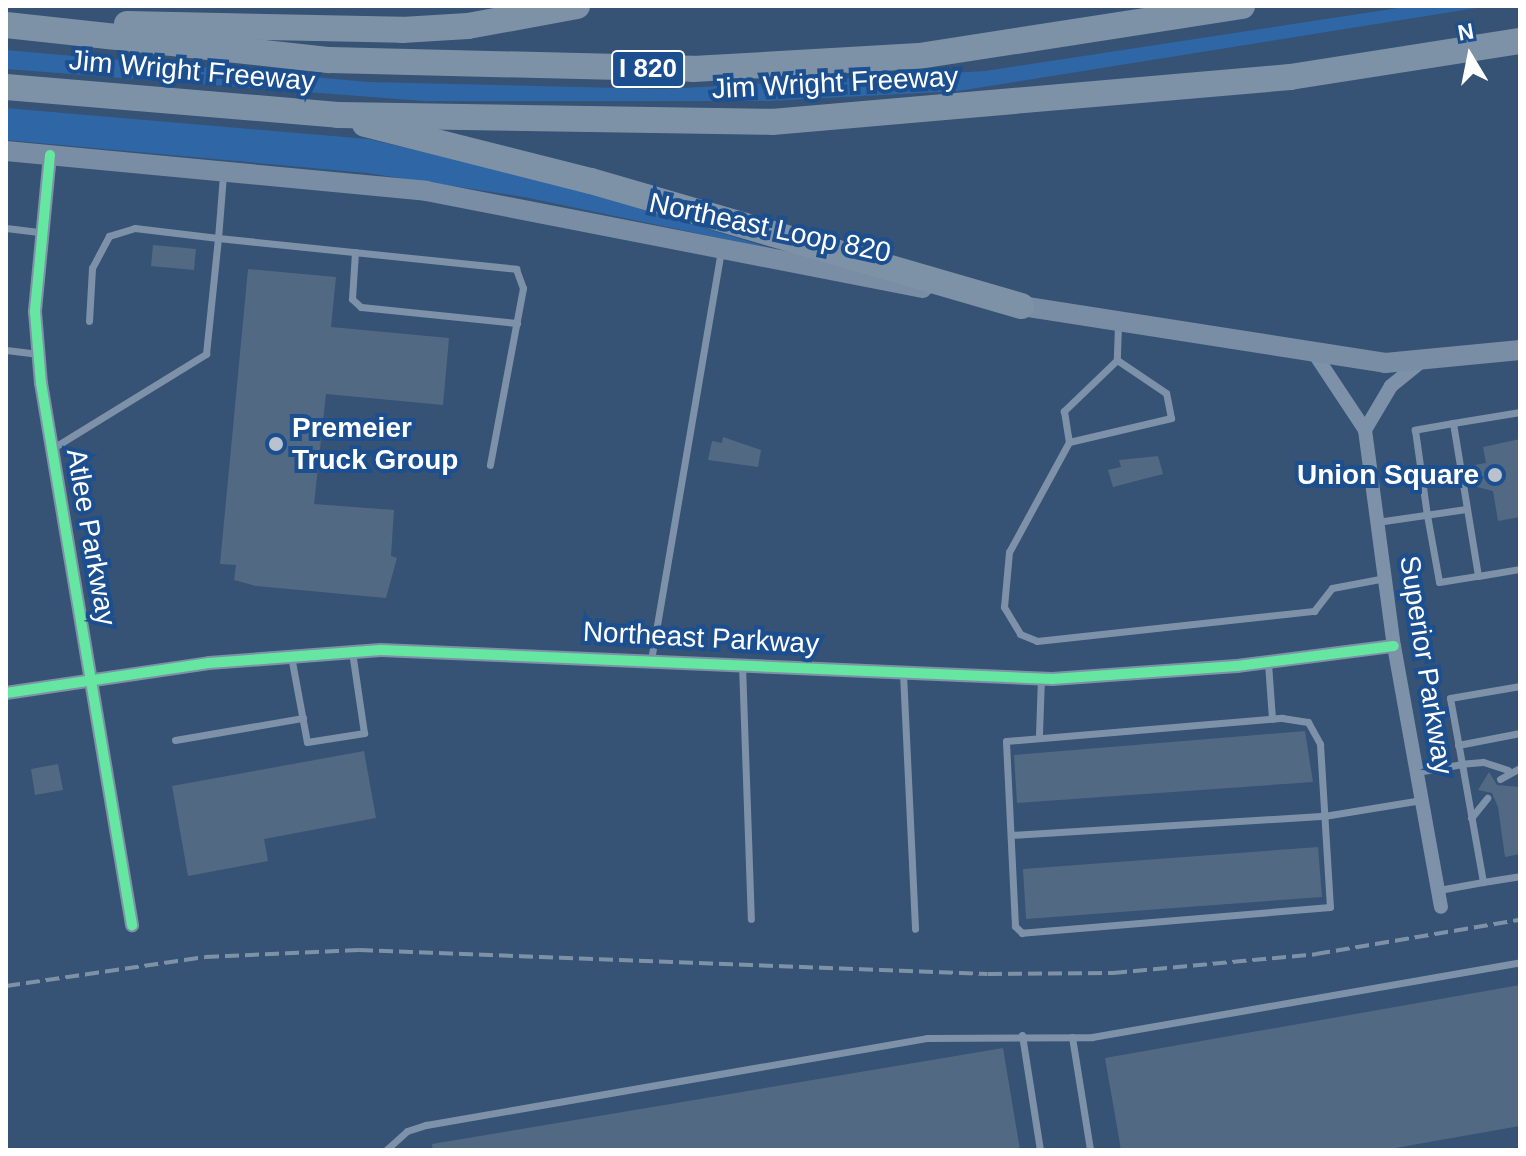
<!DOCTYPE html>
<html>
<head>
<meta charset="utf-8">
<style>
  body { margin:0 }
  #map { position:relative; width:1526px; height:1156px; overflow:hidden; background:#365274; font-family:Helvetica,sans-serif }
  div>[style] { position:absolute }
  [style*='--x'] { left:calc(var(--x)*1px); top:calc(var(--y)*1px); width:calc(var(--w)*1px); rotate:calc(var(--a)*1deg) }
  .green>* { inset:0; background:#2f66a5 }
  .building>* { inset:0; background:#526984 }
  .service>* { height:7px; margin:-3.5px; padding:0 3.5px; transform-origin:3.5px; border-radius:3.5px; background:#7d92a8 }
  .minor>* { height:14px; margin:-7px; padding:0 7px; transform-origin:7px; border-radius:7px; background:#7d92a8 }
  .secondary>* { height:20px; margin:-10px; padding:0 10px; transform-origin:10px; border-radius:10px; background:#798da4 }
  .motorway>* { height:26px; margin:-13px; padding:0 13px; transform-origin:13px; border-radius:13px; background:#7e92a7 }
  .rail>* { height:4px; margin-top:-2px; transform-origin:0; background:repeating-linear-gradient(90deg,#7e92a7 0 14px,transparent 0 20px) }
  .cycleway>* { height:10px; margin:-5px; padding:0 5px; transform-origin:5px; border-radius:5px; background:#66e7a1 }
  .dots>* { width:22px; height:22px; translate:-50% -50%; box-sizing:border-box; border:4px solid #1b4f8f; border-radius:50% }
  span { translate:-50% -50%; white-space:nowrap; text-align:center; line-height:1.15; -webkit-text-stroke:8px #1b4f8f; paint-order:stroke }
  .shield-label span { padding:2px 6px; background:#1b4f8f; border:2px solid; border-radius:6px; -webkit-text-stroke-width:0 }
  .shield-label { font-size:26px; color:#fff; font-weight:700 }
  .street-label { font-size:28px; color:#fff }
  .poi-label { font-size:28px; color:#fff; font-weight:700 }
  .left { translate:0 -50%; text-align:left }
  .right { translate:-100% -50%; text-align:right }
  .frame { position:absolute; inset:0; border:8px solid #fff; pointer-events:none }
  .north { position:absolute; left:1430px; top:16px; width:80px; height:80px; -webkit-text-stroke:6px #1b4f8f; paint-order:stroke; rotate:350deg; font-size:22px; font-weight:700; line-height:32px; text-align:center; color:#fff }
  .north::after { content:''; display:block; margin:auto; width:28px; height:36px; background:#fff; clip-path:polygon(50% 0,100% 100%,50% 72%,0 100%) }
</style>
</head>
<body>
<div id="map">
  <div class="green">
    <i style="clip-path:polygon(1411px 6px,1489px 6px,958px 91px,769px 101px,424px 101px,6px 69px,6px 50px,369px 82px,664px 89px,985px 71px)"></i>
    <i style="clip-path:polygon(6px 108px,368px 139px,548px 181px,777px 250px,524px 197px,367px 173px,6px 140px)"></i>
  </div>
  <div class="building">
    <i style="clip-path:polygon(153px 245px,196px 249px,194px 270px,151px 266px)"></i>
    <i style="clip-path:polygon(248px 269px,336px 277px,331px 327px,449px 338px,443px 405px,326px 394px,314px 504px,394px 510px,391px 556px,397px 558px,386px 598px,256px 586px,234px 580px,236px 565px,220px 564px)"></i>
    <i style="clip-path:polygon(723px 437px,761px 450px,758px 467px,708px 460px,712px 441px,722px 443px)"></i>
    <i style="clip-path:polygon(1520px 439px,1520px 517px,1498px 521px,1493px 491px,1473px 486px,1469px 466px,1486px 463px,1483px 447px)"></i>
    <i style="clip-path:polygon(1158px 456px,1163px 474px,1113px 487px,1108px 470px,1121px 467px,1119px 460px)"></i>
    <i style="clip-path:polygon(1305px 731px,1313px 782px,1017px 803px,1014px 755px)"></i>
    <i style="clip-path:polygon(364px 751px,376px 818px,264px 839px,268px 861px,188px 876px,172px 786px)"></i>
    <i style="clip-path:polygon(58px 764px,63px 790px,35px 795px,31px 769px)"></i>
    <i style="clip-path:polygon(1489px 772px,1497px 785px,1520px 787px,1520px 854px,1505px 857px,1498px 807px,1492px 793px,1478px 790px)"></i>
    <i style="clip-path:polygon(1318px 847px,1322px 897px,1026px 919px,1023px 869px)"></i>
    <i style="clip-path:polygon(1520px 985px,1520px 1126px,1384px 1150px,1121px 1150px,1105px 1058px)"></i>
    <i style="clip-path:polygon(1003px 1048px,1020px 1150px,433px 1150px,432px 1144px)"></i>
  </div>
  <div class="service">
    <i style="--x:223;--y:175;--w:63;--a:94.5"></i>
    <i style="--x:218;--y:238;--w:300;--a:5.9"></i>
    <i style="--x:516;--y:269;--w:20;--a:70"></i>
    <i style="--x:523;--y:288;--w:180;--a:100.6"></i>
    <i style="--x:6;--y:228;--w:35;--a:7"></i>
    <i style="--x:355;--y:252;--w:47;--a:93.7"></i>
    <i style="--x:352;--y:299;--w:12;--a:42"></i>
    <i style="--x:361;--y:307;--w:157;--a:5.9"></i>
    <i style="--x:1118;--y:325;--w:35;--a:92"></i>
    <i style="--x:1117;--y:360;--w:74;--a:136.1"></i>
    <i style="--x:1064;--y:411;--w:31;--a:81"></i>
    <i style="--x:1069;--y:442;--w:125;--a:118.6"></i>
    <i style="--x:1009;--y:552;--w:55;--a:95.2"></i>
    <i style="--x:1004;--y:607;--w:31;--a:59"></i>
    <i style="--x:1020;--y:634;--w:18;--a:22"></i>
    <i style="--x:1037;--y:641;--w:279;--a:-6.2"></i>
    <i style="--x:1314;--y:611;--w:29;--a:-52"></i>
    <i style="--x:1332;--y:588;--w:54;--a:-10.7"></i>
    <i style="--x:6;--y:350;--w:33;--a:7"></i>
    <i style="--x:1520;--y:412;--w:68;--a:170.7"></i>
    <i style="--x:1453;--y:423;--w:155;--a:80.7"></i>
    <i style="--x:1478;--y:576;--w:43;--a:-9.5"></i>
    <i style="--x:1453;--y:423;--w:39;--a:170"></i>
    <i style="--x:1415;--y:430;--w:86;--a:82"></i>
    <i style="--x:1427;--y:515;--w:68;--a:79.8"></i>
    <i style="--x:1439;--y:582;--w:39;--a:-9"></i>
    <i style="--x:1069;--y:442;--w:105;--a:-13.2"></i>
    <i style="--x:1171;--y:418;--w:25;--a:-101"></i>
    <i style="--x:1166;--y:393;--w:59;--a:-146"></i>
    <i style="--x:53;--y:448;--w:180;--a:-31.6"></i>
    <i style="--x:206;--y:354;--w:117;--a:-84.1"></i>
    <i style="--x:218;--y:238;--w:84;--a:-173.1"></i>
    <i style="--x:135;--y:228;--w:27;--a:163"></i>
    <i style="--x:109;--y:236;--w:36;--a:118"></i>
    <i style="--x:92;--y:268;--w:53;--a:93.2"></i>
    <i style="--x:1377;--y:522;--w:90;--a:-8.3"></i>
    <i style="--x:291;--y:656;--w:87;--a:79.5"></i>
    <i style="--x:307;--y:742;--w:58;--a:-9"></i>
    <i style="--x:364;--y:733;--w:82;--a:-98.4"></i>
    <i style="--x:651;--y:660;--w:416;--a:-80.3"></i>
    <i style="--x:1268;--y:663;--w:56;--a:85.9"></i>
    <i style="--x:742;--y:665;--w:254;--a:88"></i>
    <i style="--x:903;--y:673;--w:256;--a:87.3"></i>
    <i style="--x:1282;--y:718;--w:26;--a:9"></i>
    <i style="--x:1308;--y:722;--w:25;--a:61"></i>
    <i style="--x:1320;--y:744;--w:163;--a:86.5"></i>
    <i style="--x:1330;--y:907;--w:309;--a:175.2"></i>
    <i style="--x:1022;--y:933;--w:10;--a:-135"></i>
    <i style="--x:1015;--y:926;--w:185;--a:-92.8"></i>
    <i style="--x:1006;--y:741;--w:277;--a:-4.8"></i>
    <i style="--x:1039;--y:734;--w:56;--a:-88"></i>
    <i style="--x:175;--y:740;--w:130;--a:-9.8"></i>
    <i style="--x:1458;--y:745;--w:63;--a:-11"></i>
    <i style="--x:1508;--y:770;--w:26;--a:-162"></i>
    <i style="--x:1483;--y:762;--w:21;--a:175"></i>
    <i style="--x:1462;--y:764;--w:67;--a:-100.3"></i>
    <i style="--x:1450;--y:698;--w:71;--a:-9.7"></i>
    <i style="--x:1417;--y:772;--w:46;--a:-10.1"></i>
    <i style="--x:1462;--y:764;--w:120;--a:79.9"></i>
    <i style="--x:1483;--y:882;--w:45;--a:169.7"></i>
    <i style="--x:1500;--y:779;--w:23;--a:-29"></i>
    <i style="--x:1471;--y:818;--w:26;--a:-51"></i>
    <i style="--x:1011;--y:835;--w:314;--a:-3.5"></i>
    <i style="--x:1324;--y:816;--w:99;--a:-9.3"></i>
    <i style="--x:1483;--y:882;--w:37;--a:-9"></i>
    <i style="--x:1022;--y:1035;--w:116;--a:81.1"></i>
    <i style="--x:1072;--y:1037;--w:114;--a:80.9"></i>
    <i style="--x:386;--y:1150;--w:28;--a:-42"></i>
    <i style="--x:407;--y:1131;--w:20;--a:-18"></i>
    <i style="--x:426;--y:1125;--w:508;--a:-9.85"></i>
    <i style="--x:927;--y:1038;--w:165;--a:-0.3"></i>
    <i style="--x:1092;--y:1037;--w:435;--a:-9.9"></i>
  </div>
  <div class="minor">
    <i style="--x:50;--y:155;--w:158;--a:95.5"></i>
    <i style="--x:35;--y:312;--w:71;--a:85.2"></i>
    <i style="--x:41;--y:383;--w:550;--a:80.47"></i>
    <i style="--x:1316;--y:356;--w:89;--a:56.5"></i>
    <i style="--x:1365;--y:430;--w:218;--a:82.4"></i>
    <i style="--x:1394;--y:646;--w:265;--a:79.8"></i>
    <i style="--x:1365;--y:430;--w:51;--a:-59.4"></i>
    <i style="--x:1391;--y:386;--w:40;--a:-39"></i>
    <i style="--x:6;--y:693;--w:205;--a:-8.4"></i>
    <i style="--x:209;--y:663;--w:172;--a:-4.3"></i>
    <i style="--x:381;--y:650;--w:672;--a:2.47"></i>
    <i style="--x:1052;--y:679;--w:185;--a:-4"></i>
    <i style="--x:1237;--y:666;--w:158;--a:-7.3"></i>
  </div>
  <div class="secondary">
    <i style="--x:6;--y:151;--w:422;--a:5.4"></i>
    <i style="--x:426;--y:191;--w:506;--a:11.04"></i>
    <i style="--x:1009;--y:304;--w:381;--a:8.9"></i>
    <i style="--x:1385;--y:363;--w:136;--a:-5.5"></i>
  </div>
  <div class="motorway">
    <i style="--x:127;--y:24;--w:275;--a:1.2"></i>
    <i style="--x:402;--y:30;--w:66;--a:-3.5"></i>
    <i style="--x:468;--y:26;--w:111;--a:-10.4"></i>
    <i style="--x:6;--y:25;--w:326;--a:6.2"></i>
    <i style="--x:330;--y:60;--w:363;--a:1.4"></i>
    <i style="--x:693;--y:69;--w:226;--a:-3.3"></i>
    <i style="--x:919;--y:56;--w:327;--a:-8.8"></i>
    <i style="--x:6;--y:87;--w:333;--a:4.8"></i>
    <i style="--x:338;--y:115;--w:434;--a:0.9"></i>
    <i style="--x:772;--y:122;--w:520;--a:-4.96"></i>
    <i style="--x:1290;--y:77;--w:233;--a:-8.9"></i>
    <i style="--x:365;--y:124;--w:233;--a:14.2"></i>
    <i style="--x:591;--y:181;--w:448;--a:16.2"></i>
  </div>
  <div class="rail">
    <i style="--x:6;--y:986;--w:201;--a:-8.3"></i>
    <i style="--x:205;--y:957;--w:154;--a:-2.6"></i>
    <i style="--x:359;--y:950;--w:629;--a:2.19"></i>
    <i style="--x:988;--y:974;--w:125;--a:-0.5"></i>
    <i style="--x:1113;--y:973;--w:204;--a:-5.3"></i>
    <i style="--x:1316;--y:954;--w:207;--a:-9.5"></i>
  </div>
  <div class="cycleway">
    <i style="--x:50;--y:155;--w:158;--a:95.5"></i>
    <i style="--x:35;--y:312;--w:71;--a:85.2"></i>
    <i style="--x:41;--y:383;--w:550;--a:80.47"></i>
    <i style="--x:6;--y:693;--w:205;--a:-8.4"></i>
    <i style="--x:209;--y:663;--w:172;--a:-4.3"></i>
    <i style="--x:381;--y:650;--w:672;--a:2.47"></i>
    <i style="--x:1052;--y:679;--w:185;--a:-4"></i>
    <i style="--x:1237;--y:666;--w:158;--a:-7.3"></i>
  </div>
  <div class="dots">
    <i style="left:276px;top:444px;background:#b9c2ce"></i>
    <i style="left:1495px;top:475px;background:#b9c2ce"></i>
  </div>
  <div class="shield-label">
    <span style="left:648px;top:69px">I 820</span>
  </div>
  <div class="street-label">
    <span style="left:192px;top:71px;rotate:5deg">Jim Wright Freeway</span>
    <span style="left:835px;top:83px;rotate:-3deg">Jim Wright Freeway</span>
    <span style="left:770px;top:228px;rotate:12deg">Northeast Loop 820</span>
    <span style="left:91px;top:537px;rotate:80deg">Atlee Parkway</span>
    <span style="left:701px;top:638px;rotate:3deg">Northeast Parkway</span>
    <span style="left:1426px;top:665px;rotate:81deg">Superior Parkway</span>
  </div>
  <div class="poi-label">
    <span class="left" style="left:292px;top:444px">Premeier<br>Truck Group</span>
    <span class="right" style="left:1479px;top:475px">Union Square</span>
  </div>
  <div class="frame"></div>
  <div class="north">N</div>
</div>
</body>
</html>
